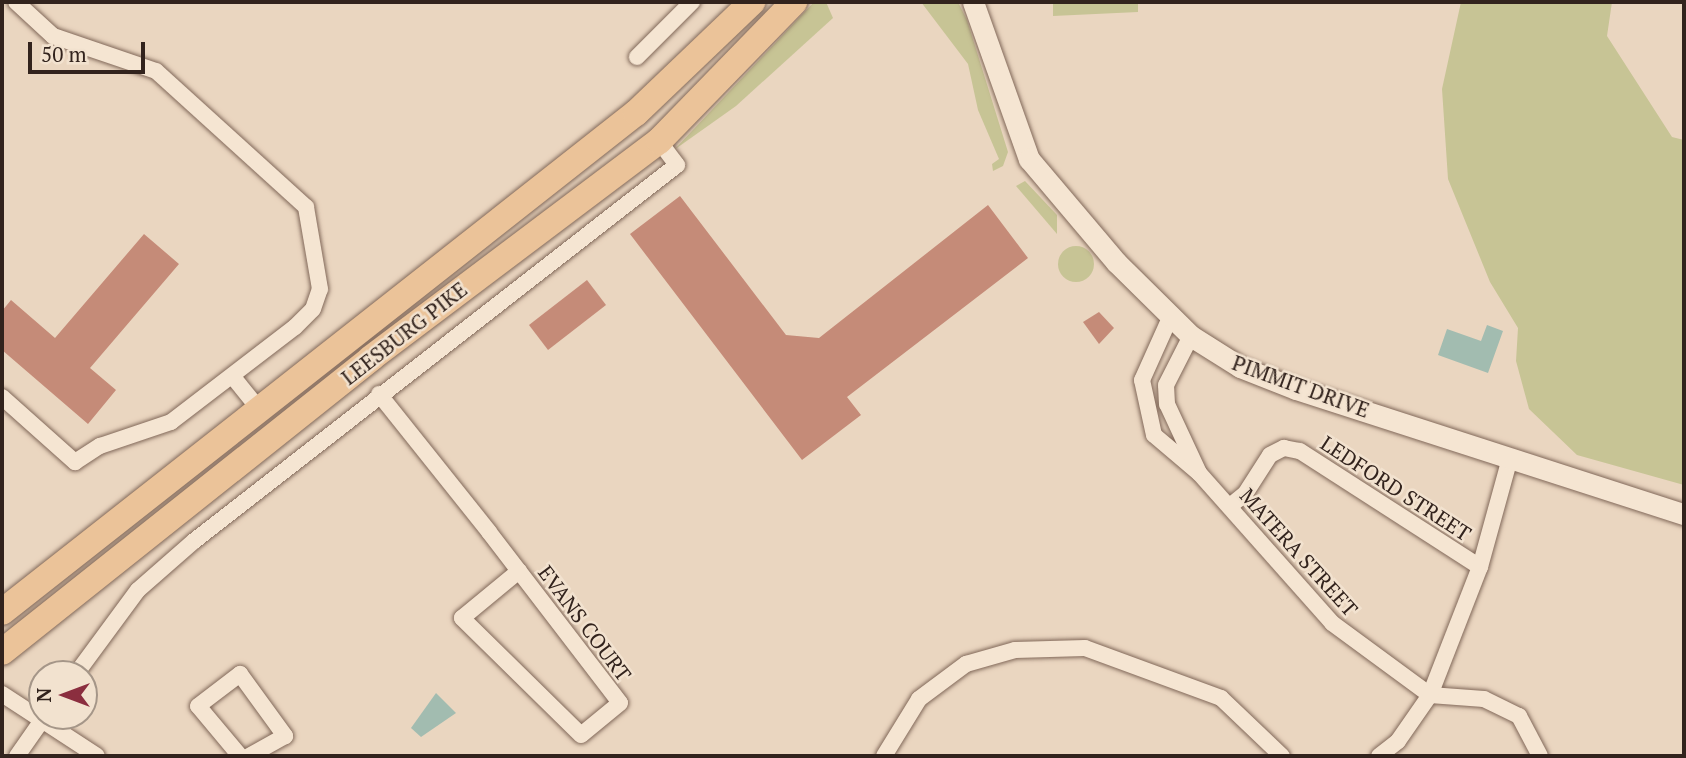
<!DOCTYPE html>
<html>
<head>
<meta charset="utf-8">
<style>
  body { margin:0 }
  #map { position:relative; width:1686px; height:758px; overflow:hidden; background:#ead6c0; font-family:"PT Serif",serif }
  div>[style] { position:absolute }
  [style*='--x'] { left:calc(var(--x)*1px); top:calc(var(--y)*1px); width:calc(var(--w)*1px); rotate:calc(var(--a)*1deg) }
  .green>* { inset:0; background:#c7c495 }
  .round { border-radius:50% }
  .water>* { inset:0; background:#a2bcb0 }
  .building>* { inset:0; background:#c58b78 }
  .roads { filter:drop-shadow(0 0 2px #816859) drop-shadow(0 0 2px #816859) }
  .minor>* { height:16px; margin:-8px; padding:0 8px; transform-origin:8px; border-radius:8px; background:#f5e5d2 }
  .tertiary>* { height:21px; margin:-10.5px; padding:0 10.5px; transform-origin:10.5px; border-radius:10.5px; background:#f5e5d2 }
  .primary>* { height:26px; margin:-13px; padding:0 13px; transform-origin:13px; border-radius:13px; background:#ebc399 }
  span { translate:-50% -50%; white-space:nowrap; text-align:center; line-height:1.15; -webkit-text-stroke:5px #f2e2cf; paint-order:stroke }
  .street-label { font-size:21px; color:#32231d }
  .frame { position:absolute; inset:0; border:4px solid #32231d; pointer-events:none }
  .north { position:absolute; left:28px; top:660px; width:70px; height:70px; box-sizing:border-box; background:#f2e2cf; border:2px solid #a59688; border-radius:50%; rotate:270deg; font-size:19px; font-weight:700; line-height:28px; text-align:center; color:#32231d }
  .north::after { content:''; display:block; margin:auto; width:24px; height:32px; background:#8b2e3f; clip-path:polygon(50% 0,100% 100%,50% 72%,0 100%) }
  .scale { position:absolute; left:28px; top:42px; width:117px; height:32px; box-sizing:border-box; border:4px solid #32231d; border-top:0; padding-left:9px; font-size:21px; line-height:24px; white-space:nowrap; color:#32231d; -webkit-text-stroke:5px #f2e2cf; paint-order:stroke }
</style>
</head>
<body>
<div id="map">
  <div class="green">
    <i style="clip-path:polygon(814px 2px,826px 2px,833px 18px,736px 106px,674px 150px)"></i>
    <i style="clip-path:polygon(921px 2px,958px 2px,967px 20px,1008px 152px,1003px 166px,993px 171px,992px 164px,999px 159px,978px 110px,968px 64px)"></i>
    <i style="clip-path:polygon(1053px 2px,1138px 2px,1138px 12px,1053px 16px)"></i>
    <i style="clip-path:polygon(1461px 2px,1612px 2px,1607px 36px,1672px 137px,1684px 140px,1684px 485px,1577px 455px,1529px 409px,1516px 361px,1518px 328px,1490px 282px,1448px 179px,1442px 89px)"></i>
    <i style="clip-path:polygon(1025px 181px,1057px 215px,1057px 234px,1016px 186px)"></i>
    <i class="round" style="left:1058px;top:246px;width:36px;height:36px"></i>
  </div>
  <div class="water">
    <i style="clip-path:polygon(1487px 325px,1503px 331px,1488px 373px,1438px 355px,1447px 329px,1481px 341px)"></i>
    <i style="clip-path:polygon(436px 693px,456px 713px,421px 737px,411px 728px)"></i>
  </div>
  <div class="building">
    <i style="clip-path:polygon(680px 196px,786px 335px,819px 338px,988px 205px,1028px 258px,847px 397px,861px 415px,802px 460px,630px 234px)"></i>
    <i style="clip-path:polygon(144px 234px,179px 264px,90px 368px,116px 390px,88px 424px,2px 350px,2px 311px,11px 300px,55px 338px)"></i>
    <i style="clip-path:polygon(587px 280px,606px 305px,548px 350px,529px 325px)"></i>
    <i style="clip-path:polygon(1099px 312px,1114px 328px,1099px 344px,1083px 322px)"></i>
  </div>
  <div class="roads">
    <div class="minor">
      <i style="--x:637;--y:57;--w:78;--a:-45"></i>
      <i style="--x:1169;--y:320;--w:66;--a:114.2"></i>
      <i style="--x:1142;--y:380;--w:56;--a:77.7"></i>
      <i style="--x:1154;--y:435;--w:59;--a:40.2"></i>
      <i style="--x:1199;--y:473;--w:200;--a:48.4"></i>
      <i style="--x:1332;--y:623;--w:122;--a:36.3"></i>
      <i style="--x:1430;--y:695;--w:54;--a:4.2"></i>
      <i style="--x:1484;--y:699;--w:39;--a:26"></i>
      <i style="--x:1519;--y:716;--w:45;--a:62.3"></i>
      <i style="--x:1191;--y:336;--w:55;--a:117"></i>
      <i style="--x:1166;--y:385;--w:19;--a:87"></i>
      <i style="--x:1167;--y:404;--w:76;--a:65.1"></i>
      <i style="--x:233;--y:377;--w:40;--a:51"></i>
      <i style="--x:379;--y:394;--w:176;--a:51.4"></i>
      <i style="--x:489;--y:532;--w:215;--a:52.5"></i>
      <i style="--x:620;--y:703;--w:50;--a:140.6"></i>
      <i style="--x:581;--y:735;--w:167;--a:-135.5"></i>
      <i style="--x:462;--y:618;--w:74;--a:-39.5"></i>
      <i style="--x:2;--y:397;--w:98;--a:41.7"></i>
      <i style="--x:75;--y:462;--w:30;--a:-33"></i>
      <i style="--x:100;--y:446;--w:75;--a:-18.7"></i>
      <i style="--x:171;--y:422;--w:156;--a:-37.5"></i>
      <i style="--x:295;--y:327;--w:25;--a:-45"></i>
      <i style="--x:313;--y:309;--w:21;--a:-71"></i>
      <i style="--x:320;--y:289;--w:83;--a:-99.7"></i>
      <i style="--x:306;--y:207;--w:202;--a:-137.8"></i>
      <i style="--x:156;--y:71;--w:109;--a:-161.2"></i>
      <i style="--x:53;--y:36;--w:50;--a:-137.4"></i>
      <i style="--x:1230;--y:506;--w:19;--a:-39"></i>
      <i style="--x:1245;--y:494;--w:46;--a:-57.3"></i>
      <i style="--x:1270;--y:455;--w:16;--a:-27"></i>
      <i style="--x:1284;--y:448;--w:16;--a:11"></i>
      <i style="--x:1300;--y:451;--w:214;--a:32.8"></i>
      <i style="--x:76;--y:674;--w:104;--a:-53.6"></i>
      <i style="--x:138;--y:590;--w:74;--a:-41.2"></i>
      <i style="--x:194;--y:541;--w:612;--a:-37.9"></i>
      <i style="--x:677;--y:165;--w:30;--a:-127"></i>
      <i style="--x:2;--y:694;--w:113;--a:33.1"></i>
      <i style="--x:17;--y:756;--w:49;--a:-55"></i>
      <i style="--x:240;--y:756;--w:65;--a:-130"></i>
      <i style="--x:198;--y:706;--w:53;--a:-37.3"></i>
      <i style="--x:240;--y:674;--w:77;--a:54"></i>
      <i style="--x:285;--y:736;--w:41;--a:150.9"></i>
      <i style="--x:884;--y:756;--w:67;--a:-58.4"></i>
      <i style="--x:919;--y:699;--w:59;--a:-36.7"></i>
      <i style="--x:966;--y:664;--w:51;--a:-15.9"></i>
      <i style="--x:1015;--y:650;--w:70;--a:-1.6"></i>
      <i style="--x:1085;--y:648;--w:145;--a:20.2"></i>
      <i style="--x:1221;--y:698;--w:84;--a:43.6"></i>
      <i style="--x:1379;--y:756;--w:24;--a:-38"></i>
      <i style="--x:1398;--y:741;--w:56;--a:-55.2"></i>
      <i style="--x:1430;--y:695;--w:137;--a:-68.7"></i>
      <i style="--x:1480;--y:567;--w:113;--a:-74.6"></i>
    </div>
    <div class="tertiary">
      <i style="--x:973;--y:2;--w:167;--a:70.4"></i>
      <i style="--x:1029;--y:159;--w:135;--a:49.8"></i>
      <i style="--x:1116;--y:262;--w:105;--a:44.6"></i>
      <i style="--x:1191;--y:336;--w:58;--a:32.3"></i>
      <i style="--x:1240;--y:367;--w:60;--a:21.4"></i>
      <i style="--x:1296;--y:389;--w:408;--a:17.9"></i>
    </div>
    <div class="primary">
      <i style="--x:2;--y:612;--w:807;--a:-38.21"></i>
      <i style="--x:636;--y:113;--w:161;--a:-43.7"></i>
      <i style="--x:2;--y:652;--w:472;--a:-38.5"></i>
      <i style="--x:371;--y:358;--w:361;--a:-37"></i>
      <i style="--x:659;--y:141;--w:194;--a:-45.8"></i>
    </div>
  </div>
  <div class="street-label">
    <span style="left:404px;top:333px;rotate:-38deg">LEESBURG PIKE</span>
    <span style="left:1301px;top:386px;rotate:20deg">PIMMIT DRIVE</span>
    <span style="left:1396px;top:488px;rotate:33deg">LEDFORD STREET</span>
    <span style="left:1299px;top:552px;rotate:48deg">MATERA STREET</span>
    <span style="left:585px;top:623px;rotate:53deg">EVANS COURT</span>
  </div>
  <div class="frame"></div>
  <div class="north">N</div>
  <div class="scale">50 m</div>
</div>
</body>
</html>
